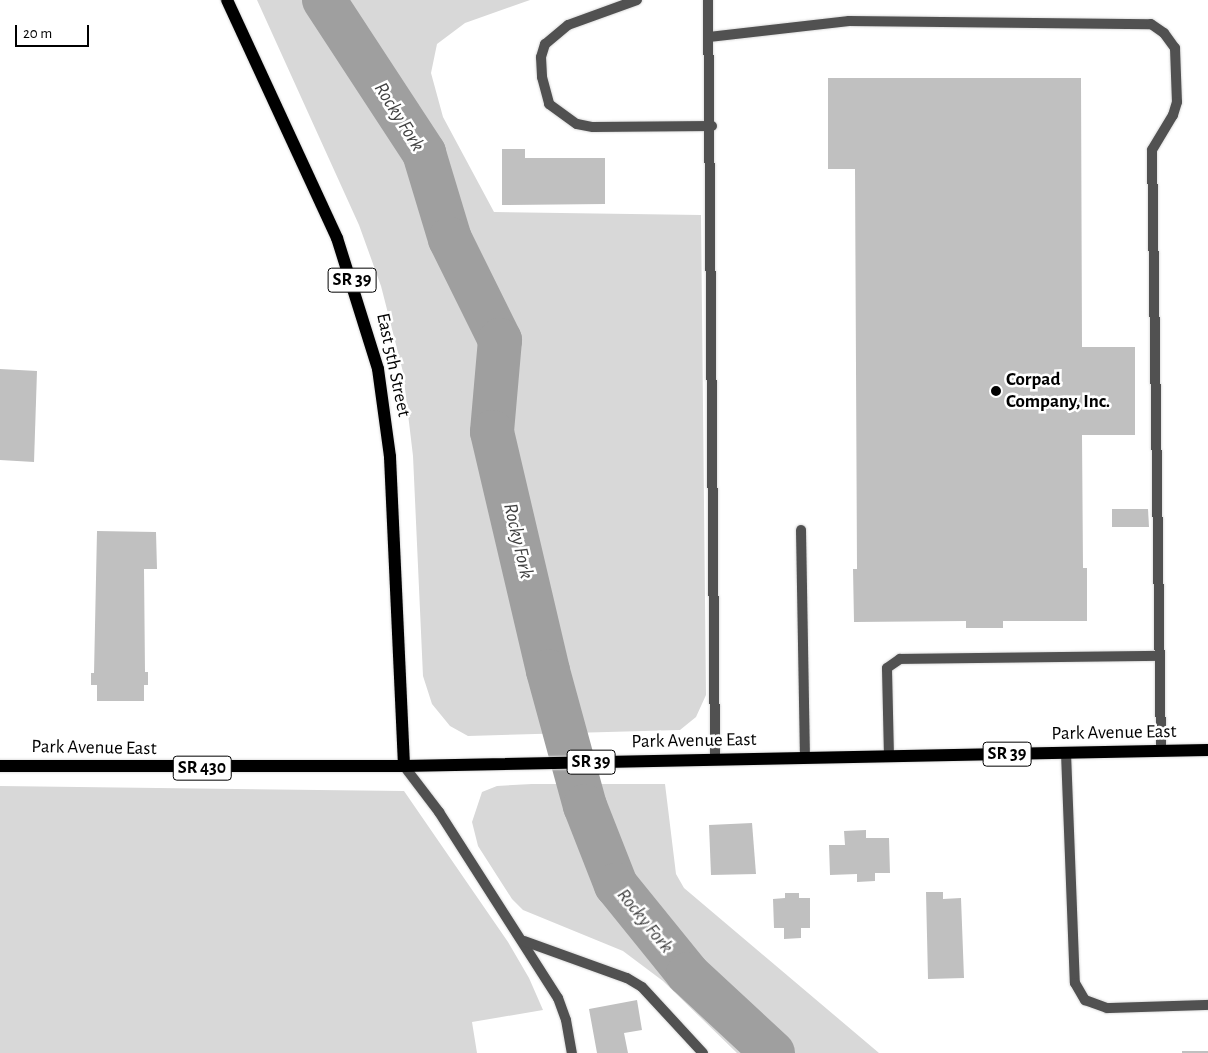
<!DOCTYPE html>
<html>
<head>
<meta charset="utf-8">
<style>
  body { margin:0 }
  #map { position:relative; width:1208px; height:1053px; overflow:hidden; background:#fff; font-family:"Alegreya Sans",sans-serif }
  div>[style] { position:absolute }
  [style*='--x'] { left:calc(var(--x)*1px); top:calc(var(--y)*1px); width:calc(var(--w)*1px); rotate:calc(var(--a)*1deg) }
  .green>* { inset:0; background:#d8d8d8 }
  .river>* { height:44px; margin:-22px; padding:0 22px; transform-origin:22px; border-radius:22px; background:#9f9f9f }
  .building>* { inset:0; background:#c0c0c0 }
  .roads { filter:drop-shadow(0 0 1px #dbdbdb) drop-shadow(0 0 1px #dbdbdb) }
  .lane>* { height:10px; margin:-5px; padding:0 5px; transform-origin:5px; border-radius:5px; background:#515151 }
  .street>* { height:10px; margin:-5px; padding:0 5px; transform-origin:5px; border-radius:5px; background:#515151 }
  .primary>* { height:12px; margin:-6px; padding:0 6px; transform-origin:6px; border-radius:6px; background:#000 }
  .dots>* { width:14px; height:14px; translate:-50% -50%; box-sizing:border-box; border:2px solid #fff; border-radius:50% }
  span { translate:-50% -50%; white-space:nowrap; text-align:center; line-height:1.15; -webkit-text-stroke:5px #fff; paint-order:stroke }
  .shield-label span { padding:1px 4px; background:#fff; border:1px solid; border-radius:4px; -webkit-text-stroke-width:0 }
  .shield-label { font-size:18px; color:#000; font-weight:700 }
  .street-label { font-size:19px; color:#000 }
  .poi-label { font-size:19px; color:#000; font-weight:700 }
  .left { translate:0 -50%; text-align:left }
  .water-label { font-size:20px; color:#404040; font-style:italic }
  .scale { position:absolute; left:15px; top:25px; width:74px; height:22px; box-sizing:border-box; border:2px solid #000; border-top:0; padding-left:6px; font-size:15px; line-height:18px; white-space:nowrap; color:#000; -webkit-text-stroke:4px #fff; paint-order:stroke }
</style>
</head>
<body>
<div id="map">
  <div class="green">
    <i style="clip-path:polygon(257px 0,530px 0,465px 23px,437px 44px,431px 73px,443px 117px,494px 212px,701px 215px,706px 695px,696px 717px,680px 730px,468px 736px,450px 726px,432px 704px,423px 676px,413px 456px,403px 372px,381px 286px,359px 225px)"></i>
    <i style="clip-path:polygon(532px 784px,665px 784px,676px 874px,684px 888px,879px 1053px,737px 1053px,663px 981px,623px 951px,523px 910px,512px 899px,478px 846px,472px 822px,482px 792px,497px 786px)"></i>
    <i style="clip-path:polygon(0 786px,404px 791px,508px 942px,529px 978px,543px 1010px,472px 1022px,477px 1053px,0 1053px)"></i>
  </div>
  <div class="river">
    <i style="--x:324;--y:0;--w:183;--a:56.8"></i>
    <i style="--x:424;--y:153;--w:90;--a:73.2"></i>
    <i style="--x:450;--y:239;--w:113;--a:63.7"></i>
    <i style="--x:500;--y:340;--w:92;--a:95"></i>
    <i style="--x:492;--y:432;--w:245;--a:76.8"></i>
    <i style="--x:548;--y:671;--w:140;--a:74.7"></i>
    <i style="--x:585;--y:806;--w:85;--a:68.6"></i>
    <i style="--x:616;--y:885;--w:114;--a:51"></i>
    <i style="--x:688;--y:974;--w:116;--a:42.9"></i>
  </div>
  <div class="building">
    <i style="clip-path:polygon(828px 78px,1081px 78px,1082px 347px,1135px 347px,1135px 435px,1082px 435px,1083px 568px,1087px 568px,1087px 621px,1003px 621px,1003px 628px,966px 628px,966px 621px,854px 622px,853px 569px,857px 569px,855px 169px,828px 169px)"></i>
    <i style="clip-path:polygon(502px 149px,525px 149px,525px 158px,605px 158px,605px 204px,502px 205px)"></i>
    <i style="clip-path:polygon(0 369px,37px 371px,34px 462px,0 460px)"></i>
    <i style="clip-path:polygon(1112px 509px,1148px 509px,1149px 527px,1112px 527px)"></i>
    <i style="clip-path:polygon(97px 531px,156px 532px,157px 569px,144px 569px,145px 672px,148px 672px,148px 685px,144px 685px,144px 701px,97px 701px,97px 685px,91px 685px,91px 673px,94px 673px)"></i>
    <i style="clip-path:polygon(752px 823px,756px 874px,711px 875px,709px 825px)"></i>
    <i style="clip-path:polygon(866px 830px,866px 838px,889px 838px,890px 873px,875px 873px,875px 881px,857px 882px,857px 874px,830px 875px,829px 845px,845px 845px,844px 831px)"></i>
    <i style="clip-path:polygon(926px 892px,943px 892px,943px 899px,961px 898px,964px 978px,928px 979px)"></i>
    <i style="clip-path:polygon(785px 893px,799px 893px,799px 898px,810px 898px,810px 928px,801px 928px,801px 938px,784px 939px,784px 928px,774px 928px,773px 899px,785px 898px)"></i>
    <i style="clip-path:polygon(637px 1000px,642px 1030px,624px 1033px,628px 1053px,597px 1053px,589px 1009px)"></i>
    <i style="clip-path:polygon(1182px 1051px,1208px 1051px,1208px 1053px,1182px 1053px)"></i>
  </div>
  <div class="roads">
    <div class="lane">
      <i style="--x:637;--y:0;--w:73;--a:160.1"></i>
      <i style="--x:568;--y:25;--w:30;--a:140"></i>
      <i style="--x:545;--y:44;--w:14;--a:107"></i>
      <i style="--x:541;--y:57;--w:20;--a:87"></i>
      <i style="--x:542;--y:77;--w:28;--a:75"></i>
      <i style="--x:549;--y:104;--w:34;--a:36"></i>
      <i style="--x:577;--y:124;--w:16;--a:11"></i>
      <i style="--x:593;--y:127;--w:119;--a:-0.5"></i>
      <i style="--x:709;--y:37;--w:141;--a:-6.5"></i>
      <i style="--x:849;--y:21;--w:302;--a:0.6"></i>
      <i style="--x:1151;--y:24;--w:16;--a:35"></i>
      <i style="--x:1164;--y:33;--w:19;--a:54"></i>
      <i style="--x:1175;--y:48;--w:54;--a:87.9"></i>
      <i style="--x:1177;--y:102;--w:14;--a:107"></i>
      <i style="--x:1173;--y:115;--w:41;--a:121"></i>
      <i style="--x:1152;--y:150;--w:601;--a:89.14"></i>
      <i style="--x:801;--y:530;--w:228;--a:89"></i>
      <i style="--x:1066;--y:753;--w:230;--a:87.8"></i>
      <i style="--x:1075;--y:983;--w:20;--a:60"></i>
      <i style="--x:1085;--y:1000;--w:23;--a:20"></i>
      <i style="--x:1107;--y:1008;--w:101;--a:-1.7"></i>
      <i style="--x:889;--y:757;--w:89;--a:-91.3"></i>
      <i style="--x:887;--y:668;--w:16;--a:-35"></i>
      <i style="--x:900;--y:659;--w:260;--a:-0.7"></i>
      <i style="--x:404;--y:766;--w:58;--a:52.7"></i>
      <i style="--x:439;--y:812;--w:221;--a:57.4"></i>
      <i style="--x:558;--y:998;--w:23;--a:70"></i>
      <i style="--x:566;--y:1020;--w:34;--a:80"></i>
      <i style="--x:524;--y:941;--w:109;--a:19.8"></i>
      <i style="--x:627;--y:978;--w:17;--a:31"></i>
      <i style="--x:642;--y:987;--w:90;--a:47.3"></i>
    </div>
    <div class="street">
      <i style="--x:708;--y:0;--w:759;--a:89.47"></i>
    </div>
    <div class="primary">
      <i style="--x:227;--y:0;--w:262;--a:65.2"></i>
      <i style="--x:337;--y:238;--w:137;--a:72.6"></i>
      <i style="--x:378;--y:369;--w:89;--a:82.2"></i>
      <i style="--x:390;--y:457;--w:309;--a:87.4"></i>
      <i style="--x:0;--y:766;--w:404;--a:0"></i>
      <i style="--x:404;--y:766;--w:804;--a:-1.14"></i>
    </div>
  </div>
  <div class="dots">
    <i style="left:996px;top:391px;background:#000"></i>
  </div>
  <div class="shield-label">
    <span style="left:352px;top:280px">SR 39</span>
    <span style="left:1007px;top:754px">SR 39</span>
    <span style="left:591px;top:762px">SR 39</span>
    <span style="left:202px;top:768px">SR 430</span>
  </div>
  <div class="street-label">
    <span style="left:393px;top:365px;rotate:78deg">East 5th Street</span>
    <span style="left:1114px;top:733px;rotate:-1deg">Park Avenue East</span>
    <span style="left:694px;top:741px;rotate:-1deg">Park Avenue East</span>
    <span style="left:94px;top:748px;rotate:1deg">Park Avenue East</span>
  </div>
  <div class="poi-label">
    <span class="left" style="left:1006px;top:391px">Corpad<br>Company, Inc.</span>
  </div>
  <div class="water-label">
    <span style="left:399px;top:117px;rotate:58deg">Rocky Fork</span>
    <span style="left:518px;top:541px;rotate:77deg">Rocky Fork</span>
    <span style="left:645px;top:921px;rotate:51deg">Rocky Fork</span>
  </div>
  <div class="scale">20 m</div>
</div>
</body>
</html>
